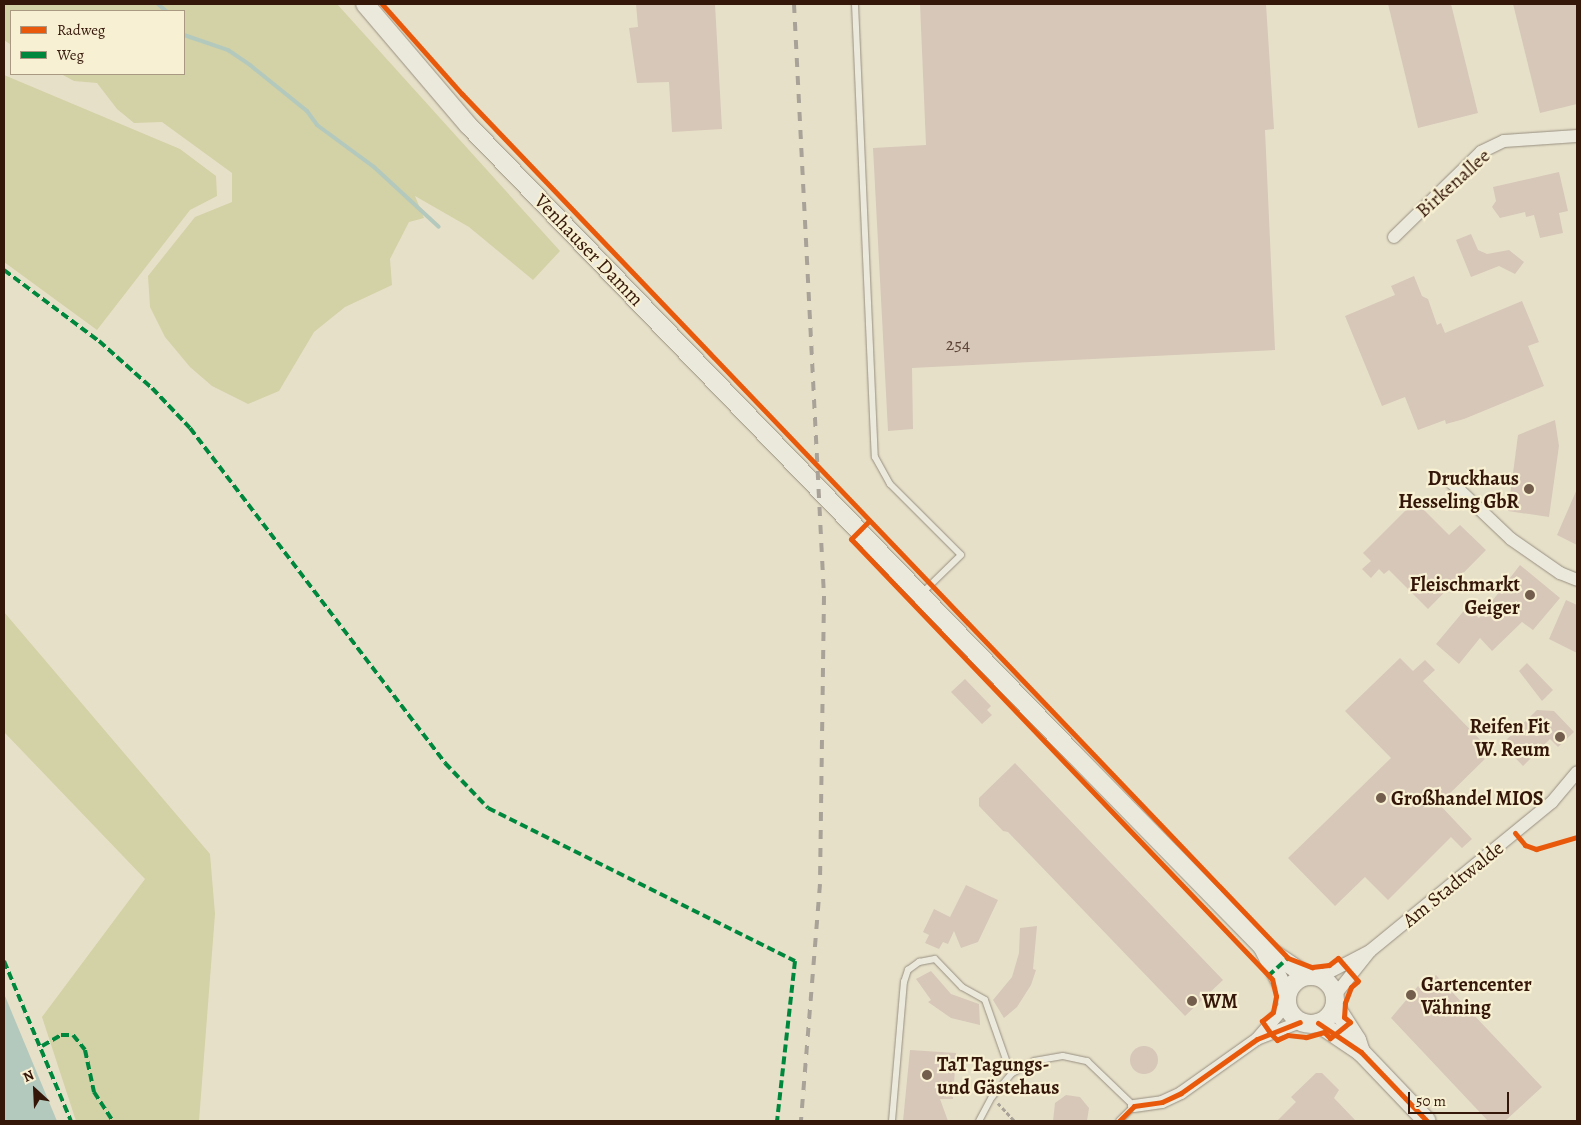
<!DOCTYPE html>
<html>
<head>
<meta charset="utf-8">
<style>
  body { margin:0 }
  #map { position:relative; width:1581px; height:1125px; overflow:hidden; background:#e7e0c8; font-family:Alegreya,serif }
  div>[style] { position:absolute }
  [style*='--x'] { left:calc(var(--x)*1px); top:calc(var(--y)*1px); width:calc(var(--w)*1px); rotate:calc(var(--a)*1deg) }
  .green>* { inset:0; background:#d3d1a6 }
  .water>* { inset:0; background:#b4c9bd }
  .stream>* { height:4px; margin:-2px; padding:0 2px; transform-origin:2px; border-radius:2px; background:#b4c9bd }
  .building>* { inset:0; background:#d6c7b8 }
  .round { border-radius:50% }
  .path>* { height:2.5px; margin-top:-1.25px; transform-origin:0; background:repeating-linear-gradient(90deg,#a8a298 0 4px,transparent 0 6.5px) }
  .roads { filter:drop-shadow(0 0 1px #978f80) drop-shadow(0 0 1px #978f80) }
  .service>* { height:6px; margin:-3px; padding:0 3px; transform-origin:3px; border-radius:3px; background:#ebe8dc }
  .minor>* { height:12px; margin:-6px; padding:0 6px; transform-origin:6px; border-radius:6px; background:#ebe8dc }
  .secondary>* { height:18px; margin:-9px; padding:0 9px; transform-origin:9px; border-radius:9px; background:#ebe8dc }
  .secondary>.ring { margin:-9px; padding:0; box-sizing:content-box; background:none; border:18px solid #ebe8dc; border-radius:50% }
  .rail>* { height:4px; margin-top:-2px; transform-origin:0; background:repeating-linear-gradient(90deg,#a8a298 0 9px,transparent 0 18px) }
  .quiet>* { height:4px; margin-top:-2px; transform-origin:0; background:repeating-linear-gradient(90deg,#00873e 0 8px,transparent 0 12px) }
  .cycleway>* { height:5px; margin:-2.5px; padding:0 2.5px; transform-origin:2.5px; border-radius:2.5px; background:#e8590c }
  .dots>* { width:14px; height:14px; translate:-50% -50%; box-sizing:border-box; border:2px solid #f8f0d3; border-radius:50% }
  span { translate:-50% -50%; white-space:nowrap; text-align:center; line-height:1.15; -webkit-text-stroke:4.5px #f8f0d3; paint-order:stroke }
  .number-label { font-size:18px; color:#5c4335 }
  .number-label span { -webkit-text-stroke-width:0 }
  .street-label { font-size:20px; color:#341709 }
  .poi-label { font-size:20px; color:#341709; font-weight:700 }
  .right { translate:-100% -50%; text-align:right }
  .left { translate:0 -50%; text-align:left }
  .frame { position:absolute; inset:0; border:5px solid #341709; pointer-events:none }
  .legend { position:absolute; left:10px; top:10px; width:175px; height:65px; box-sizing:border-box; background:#f8f0d3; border:1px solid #aa9982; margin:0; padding:6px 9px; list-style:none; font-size:15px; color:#341709 }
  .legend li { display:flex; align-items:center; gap:10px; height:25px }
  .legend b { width:25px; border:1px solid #aa9982 }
  .north { position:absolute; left:10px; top:1065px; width:50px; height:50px; -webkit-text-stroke:4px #f8f0d3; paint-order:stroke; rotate:335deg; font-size:14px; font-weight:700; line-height:20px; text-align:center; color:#341709 }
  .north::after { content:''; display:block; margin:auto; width:18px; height:22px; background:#341709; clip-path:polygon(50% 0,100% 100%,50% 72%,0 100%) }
  .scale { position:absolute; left:1408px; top:1092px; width:101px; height:22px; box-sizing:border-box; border:2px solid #341709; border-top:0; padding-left:6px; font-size:15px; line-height:18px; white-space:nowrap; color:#341709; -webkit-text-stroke:4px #f8f0d3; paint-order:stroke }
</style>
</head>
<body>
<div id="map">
  <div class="green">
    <i style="clip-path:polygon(4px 4px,337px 4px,560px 251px,533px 280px,469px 227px,415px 196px,424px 218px,409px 222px,390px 259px,392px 285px,345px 307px,314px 332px,279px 391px,248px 404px,212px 386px,190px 367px,165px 337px,150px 307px,148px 276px,195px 217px,232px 202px,232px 173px,162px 122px,134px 123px,117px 109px,97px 83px,74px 81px,61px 74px,184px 74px,184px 11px,11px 11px,11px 45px,4px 40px)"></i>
    <i style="clip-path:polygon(4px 75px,180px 149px,216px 176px,217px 196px,190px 210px,97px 330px,4px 262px)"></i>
    <i style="clip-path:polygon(4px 612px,210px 854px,215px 914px,199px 1121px,76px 1121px,42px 1017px,145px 879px,4px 732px)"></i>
  </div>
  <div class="water">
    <i style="clip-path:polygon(4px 993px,5px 996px,57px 1121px,4px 1121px)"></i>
  </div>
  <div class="stream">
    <i style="--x:158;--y:4;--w:11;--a:41"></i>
    <i style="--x:184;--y:35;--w:46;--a:18.8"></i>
    <i style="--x:228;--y:50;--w:27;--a:34"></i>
    <i style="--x:250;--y:65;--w:73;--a:38.9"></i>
    <i style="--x:307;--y:111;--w:17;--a:54"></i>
    <i style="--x:317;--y:125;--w:71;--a:36.4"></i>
    <i style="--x:374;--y:167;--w:88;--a:42.7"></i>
  </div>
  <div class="building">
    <i style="clip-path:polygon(636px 4px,715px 4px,722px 129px,672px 132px,669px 82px,637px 83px,629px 28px,638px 27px)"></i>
    <i style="clip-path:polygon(920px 4px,1266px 4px,1274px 129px,1265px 130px,1275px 350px,912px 368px,913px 429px,888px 431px,873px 148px,926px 145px)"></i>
    <i style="clip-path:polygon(1388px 4px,1451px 4px,1478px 113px,1418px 128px)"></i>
    <i style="clip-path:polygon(1513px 4px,1577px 4px,1577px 104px,1540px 113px)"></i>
    <i style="clip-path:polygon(1559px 172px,1568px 211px,1559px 213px,1563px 233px,1540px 238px,1534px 215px,1526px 217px,1525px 212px,1500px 218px,1492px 207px,1496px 201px,1493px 187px)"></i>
    <i style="clip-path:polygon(1471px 234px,1478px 250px,1487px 254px,1509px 250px,1524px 262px,1515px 274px,1499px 266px,1471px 277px,1456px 240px)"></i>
    <i style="clip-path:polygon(1414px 276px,1422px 296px,1428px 299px,1437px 325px,1441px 323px,1445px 333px,1522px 301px,1539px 342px,1528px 346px,1544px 386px,1464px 419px,1446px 424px,1445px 420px,1418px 430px,1405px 397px,1382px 406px,1345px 316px,1395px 295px,1391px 286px)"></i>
    <i style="clip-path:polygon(1555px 420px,1559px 446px,1549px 517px,1508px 511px,1518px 435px)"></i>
    <i style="clip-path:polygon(1577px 489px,1577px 545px,1557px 535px)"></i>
    <i style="clip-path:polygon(1415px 501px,1449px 535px,1460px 525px,1486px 550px,1428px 609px,1389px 570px,1384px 574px,1379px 569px,1371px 578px,1362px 569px,1371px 561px,1363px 553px)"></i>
    <i style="clip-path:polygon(1520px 565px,1560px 598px,1533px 630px,1522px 622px,1492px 651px,1480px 638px,1459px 664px,1436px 644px,1467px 607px,1479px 618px)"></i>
    <i style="clip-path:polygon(1566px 600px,1577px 605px,1577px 653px,1549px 639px)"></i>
    <i style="clip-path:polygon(1400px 658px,1413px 671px,1425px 660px,1435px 670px,1423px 681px,1492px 752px,1439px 804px,1472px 839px,1462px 848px,1451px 837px,1388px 900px,1365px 877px,1335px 906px,1288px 858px,1391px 758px,1345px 711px)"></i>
    <i style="clip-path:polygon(1527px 663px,1553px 690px,1542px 701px,1519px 671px)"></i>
    <i style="clip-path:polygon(965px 679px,991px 706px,987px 710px,992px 715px,982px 724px,951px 692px)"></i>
    <i style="clip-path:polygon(1537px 710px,1554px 711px,1574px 732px,1558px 747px,1550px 739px,1523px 766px,1502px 744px)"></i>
    <i style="clip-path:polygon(1015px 763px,1223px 980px,1185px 1016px,1008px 832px,1003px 831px,979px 806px,979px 798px)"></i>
    <i style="clip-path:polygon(966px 885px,998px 900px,978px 942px,961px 948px,954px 931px,948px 944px,943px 942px,939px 949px,925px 943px,929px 935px,923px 932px,934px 909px,950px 917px)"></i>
    <i style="clip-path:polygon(1037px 926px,1033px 969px,1036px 970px,1031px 985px,1017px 1007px,1004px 1018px,993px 1000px,1012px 977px,1019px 953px,1020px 928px)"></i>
    <i style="clip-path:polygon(931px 971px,951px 994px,979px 1004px,980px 1025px,951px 1018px,928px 1002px,931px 1000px,916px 979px)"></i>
    <i style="clip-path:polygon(1436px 975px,1542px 1087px,1505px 1121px,1488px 1121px,1391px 1018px,1418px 986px,1421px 990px)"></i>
    <i class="round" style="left:1130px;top:1046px;width:28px;height:28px"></i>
    <i style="clip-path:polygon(910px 1050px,956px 1053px,953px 1099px,940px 1099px,948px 1121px,903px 1121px)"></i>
    <i style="clip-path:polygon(1316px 1073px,1322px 1073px,1339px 1090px,1334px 1098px,1356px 1121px,1277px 1121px,1296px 1102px,1291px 1097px)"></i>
    <i style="clip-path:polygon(1066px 1095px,1080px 1097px,1089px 1108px,1087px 1121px,1053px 1121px,1055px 1103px)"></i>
  </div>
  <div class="path">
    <i style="--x:998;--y:1103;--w:25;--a:47"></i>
  </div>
  <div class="roads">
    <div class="service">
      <i style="--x:855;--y:4;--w:453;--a:87.5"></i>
      <i style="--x:875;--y:457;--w:31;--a:61"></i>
      <i style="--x:890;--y:484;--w:100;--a:45"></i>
      <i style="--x:961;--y:555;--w:56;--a:135.7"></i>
      <i style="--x:892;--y:1121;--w:140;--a:-85.1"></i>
      <i style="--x:904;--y:982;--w:13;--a:-72"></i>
      <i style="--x:908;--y:970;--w:14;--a:-36"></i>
      <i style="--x:919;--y:962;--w:16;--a:-11"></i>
      <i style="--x:935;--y:959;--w:39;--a:46"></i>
      <i style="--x:962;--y:987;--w:26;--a:29"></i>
      <i style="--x:985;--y:1000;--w:78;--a:70.6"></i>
      <i style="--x:979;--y:1121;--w:27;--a:-62"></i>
      <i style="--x:992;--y:1097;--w:30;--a:-50"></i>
      <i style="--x:1011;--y:1074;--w:26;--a:-29"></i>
      <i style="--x:1034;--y:1061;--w:29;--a:-10"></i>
      <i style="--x:1063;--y:1056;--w:25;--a:12"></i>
      <i style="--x:1087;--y:1061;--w:65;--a:43.8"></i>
      <i style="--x:1134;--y:1106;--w:21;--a:135"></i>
    </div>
    <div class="minor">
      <i style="--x:1394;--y:237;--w:122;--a:-44.3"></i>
      <i style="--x:1481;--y:152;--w:25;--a:-26"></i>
      <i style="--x:1504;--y:141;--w:73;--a:-3.9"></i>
      <i style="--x:1452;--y:483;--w:81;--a:43.5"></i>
      <i style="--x:1511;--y:539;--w:60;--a:34.8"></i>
      <i style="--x:1560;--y:573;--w:18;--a:22"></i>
      <i style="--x:1320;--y:977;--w:56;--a:-27.5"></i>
      <i style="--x:1370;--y:951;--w:235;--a:-39.3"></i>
      <i style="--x:1552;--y:802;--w:39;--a:-50"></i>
      <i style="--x:1335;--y:995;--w:56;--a:-51.5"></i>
      <i style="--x:1257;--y:1039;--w:46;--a:-49.4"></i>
      <i style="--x:1134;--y:1106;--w:28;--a:-8"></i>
      <i style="--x:1162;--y:1102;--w:21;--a:-25"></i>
      <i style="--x:1181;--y:1093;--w:93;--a:-35.4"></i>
      <i style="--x:1257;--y:1039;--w:46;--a:-21.6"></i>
    </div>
    <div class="secondary">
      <i style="--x:365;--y:4;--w:159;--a:49.6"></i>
      <i style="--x:468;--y:125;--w:872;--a:46.07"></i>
      <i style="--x:1073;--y:753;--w:270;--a:45.6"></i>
      <i style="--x:1262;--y:946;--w:54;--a:33.7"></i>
      <i style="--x:1262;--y:946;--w:55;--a:63"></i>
      <i class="ring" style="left:1287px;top:976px;width:30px;height:30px"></i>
      <i style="--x:1335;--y:1006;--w:40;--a:57.1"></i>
      <i style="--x:1357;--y:1040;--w:13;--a:72"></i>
      <i style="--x:1318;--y:1023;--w:52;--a:34"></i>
      <i style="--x:1361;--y:1052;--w:95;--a:46.3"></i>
    </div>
  </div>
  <div class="rail">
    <i style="--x:794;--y:4;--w:593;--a:87.1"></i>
    <i style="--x:824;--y:596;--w:288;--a:90.8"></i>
    <i style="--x:820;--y:884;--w:238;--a:94.6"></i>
  </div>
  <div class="quiet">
    <i style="--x:4;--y:270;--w:119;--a:36.8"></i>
    <i style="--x:99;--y:341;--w:71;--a:41.6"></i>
    <i style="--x:152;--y:388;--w:55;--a:46.5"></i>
    <i style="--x:190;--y:428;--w:421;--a:52.7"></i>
    <i style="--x:445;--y:763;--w:62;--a:46.3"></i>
    <i style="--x:488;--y:808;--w:343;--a:26.5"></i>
    <i style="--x:795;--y:961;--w:161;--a:96.4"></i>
    <i style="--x:4;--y:961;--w:173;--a:67.3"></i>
    <i style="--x:1268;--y:976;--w:27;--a:-42"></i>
    <i style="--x:42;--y:1046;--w:22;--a:-30"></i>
    <i style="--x:61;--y:1035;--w:12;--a:0"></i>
    <i style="--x:73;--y:1035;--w:19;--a:51"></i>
    <i style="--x:85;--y:1050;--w:43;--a:77.9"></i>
    <i style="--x:94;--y:1092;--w:35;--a:57"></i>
  </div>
  <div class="cycleway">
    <i style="--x:382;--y:4;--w:120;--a:48.4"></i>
    <i style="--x:462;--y:94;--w:1195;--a:46.29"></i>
    <i style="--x:1288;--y:958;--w:26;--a:21"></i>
    <i style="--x:1312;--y:967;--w:17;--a:-7"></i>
    <i style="--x:1329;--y:965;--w:11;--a:-38"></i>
    <i style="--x:1338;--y:958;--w:30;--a:49"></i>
    <i style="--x:1358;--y:981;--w:9;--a:139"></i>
    <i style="--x:1351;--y:987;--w:17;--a:111"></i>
    <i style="--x:1345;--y:1003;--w:14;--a:94"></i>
    <i style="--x:1344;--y:1017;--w:8;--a:40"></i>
    <i style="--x:1350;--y:1022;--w:26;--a:141"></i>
    <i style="--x:1330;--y:1038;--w:8;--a:-135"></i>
    <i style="--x:1324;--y:1032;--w:19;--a:164"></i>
    <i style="--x:1306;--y:1037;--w:18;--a:-174"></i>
    <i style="--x:1288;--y:1035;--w:12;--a:156"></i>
    <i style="--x:1277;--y:1040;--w:8;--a:-135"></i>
    <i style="--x:1271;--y:1034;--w:16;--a:-125"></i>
    <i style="--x:1262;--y:1021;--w:14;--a:-39"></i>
    <i style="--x:1273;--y:1012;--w:16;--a:-79"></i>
    <i style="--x:1276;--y:996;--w:17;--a:-103"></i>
    <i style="--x:1272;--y:979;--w:609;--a:-133.74"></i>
    <i style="--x:851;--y:539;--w:25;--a:-45"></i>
    <i style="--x:1515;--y:833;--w:16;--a:50"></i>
    <i style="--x:1525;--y:845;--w:12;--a:20"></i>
    <i style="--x:1536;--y:849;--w:43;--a:-16.3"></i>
    <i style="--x:1318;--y:1023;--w:52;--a:34"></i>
    <i style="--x:1361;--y:1052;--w:95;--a:46.3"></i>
    <i style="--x:1119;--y:1121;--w:21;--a:-45"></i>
    <i style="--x:1134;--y:1106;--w:28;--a:-8"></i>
    <i style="--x:1162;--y:1102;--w:21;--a:-25"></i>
    <i style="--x:1181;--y:1093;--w:93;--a:-35.4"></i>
    <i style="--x:1257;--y:1039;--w:46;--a:-21.6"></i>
  </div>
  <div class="dots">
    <i style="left:1529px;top:489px;background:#735d4c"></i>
    <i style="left:1530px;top:595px;background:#735d4c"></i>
    <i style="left:1560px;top:737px;background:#735d4c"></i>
    <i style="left:1381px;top:798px;background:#735d4c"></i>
    <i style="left:1411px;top:995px;background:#735d4c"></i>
    <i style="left:1192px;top:1001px;background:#735d4c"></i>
    <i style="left:927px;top:1075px;background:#735d4c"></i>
  </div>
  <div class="number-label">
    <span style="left:958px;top:344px">254</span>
  </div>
  <div class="street-label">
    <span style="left:1453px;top:183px;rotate:-42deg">Birkenallee</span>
    <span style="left:589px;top:250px;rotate:46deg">Venhauser Damm</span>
    <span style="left:1453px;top:884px;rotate:-39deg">Am Stadtwalde</span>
  </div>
  <div class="poi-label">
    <span class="right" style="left:1519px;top:490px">Druckhaus<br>Hesseling GbR</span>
    <span class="right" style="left:1520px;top:596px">Fleischmarkt<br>Geiger</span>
    <span class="right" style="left:1550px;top:738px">Reifen Fit<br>W. Reum</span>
    <span class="left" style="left:1391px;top:798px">Großhandel MIOS</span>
    <span class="left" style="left:1421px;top:996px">Gartencenter<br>Vähning</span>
    <span class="left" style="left:1202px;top:1001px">WM</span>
    <span class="left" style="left:937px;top:1076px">TaT Tagungs-<br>und Gästehaus</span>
  </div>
  <div class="frame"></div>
  <ul class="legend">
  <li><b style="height:6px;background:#e8590c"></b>Radweg</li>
  <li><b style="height:6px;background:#00873e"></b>Weg</li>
  </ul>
  <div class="north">N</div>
  <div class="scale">50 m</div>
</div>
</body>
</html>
